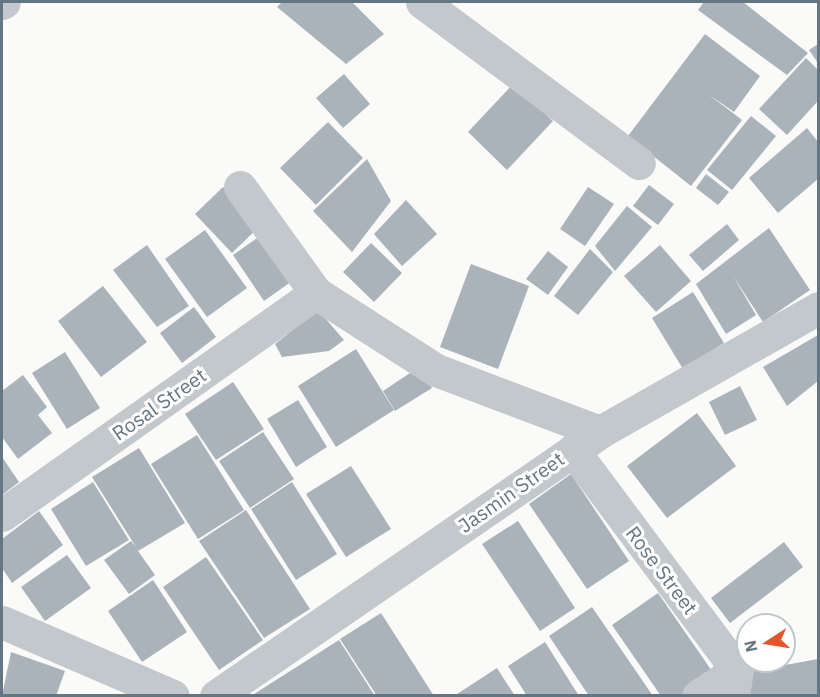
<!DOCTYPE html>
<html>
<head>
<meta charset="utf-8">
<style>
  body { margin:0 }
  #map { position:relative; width:820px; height:697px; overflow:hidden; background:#fafaf8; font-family:"IBM Plex Sans",sans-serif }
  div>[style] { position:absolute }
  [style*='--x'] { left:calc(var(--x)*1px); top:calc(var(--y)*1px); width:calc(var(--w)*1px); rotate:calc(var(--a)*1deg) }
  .building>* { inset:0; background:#aab3b9 }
  .minor>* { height:33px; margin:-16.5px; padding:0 16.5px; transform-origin:16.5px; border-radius:16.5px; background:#c3c8cc }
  span { translate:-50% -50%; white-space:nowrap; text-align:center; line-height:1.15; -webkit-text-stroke:6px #fff; paint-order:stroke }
  .street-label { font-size:20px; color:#657683 }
  .frame { position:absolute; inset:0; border:3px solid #657683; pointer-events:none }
  .north { position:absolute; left:736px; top:613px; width:60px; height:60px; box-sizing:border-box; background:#fff; border:2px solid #c1c8cd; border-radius:50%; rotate:258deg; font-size:16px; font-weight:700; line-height:24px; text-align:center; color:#657683 }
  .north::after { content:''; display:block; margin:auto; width:21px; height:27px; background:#e4572e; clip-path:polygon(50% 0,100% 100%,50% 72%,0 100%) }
</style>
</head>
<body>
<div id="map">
  <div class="building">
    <i style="clip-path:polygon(282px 2px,352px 2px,384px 34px,346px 64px,277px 7px)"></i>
    <i style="clip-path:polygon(704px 2px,743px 2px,808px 53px,787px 75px,698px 10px)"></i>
    <i style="clip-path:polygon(705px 34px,760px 76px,734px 112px,708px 94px,742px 120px,691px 186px,628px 136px)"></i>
    <i style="clip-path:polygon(818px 44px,818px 63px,809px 50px)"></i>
    <i style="clip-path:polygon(806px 58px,818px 70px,818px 101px,787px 135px,759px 109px)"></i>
    <i style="clip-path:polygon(344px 74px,370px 104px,343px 128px,316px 98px)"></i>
    <i style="clip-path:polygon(513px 84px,553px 121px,507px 170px,468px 132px)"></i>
    <i style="clip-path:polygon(751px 116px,776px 136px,732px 190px,707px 170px)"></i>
    <i style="clip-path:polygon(328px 122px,363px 158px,316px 205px,280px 168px)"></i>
    <i style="clip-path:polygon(807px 128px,818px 142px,818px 179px,778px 213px,749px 178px)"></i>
    <i style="clip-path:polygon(367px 159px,391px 201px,352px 252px,313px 211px)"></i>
    <i style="clip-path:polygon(706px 174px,729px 192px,718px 205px,696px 188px)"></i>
    <i style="clip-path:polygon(649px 185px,674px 204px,658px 225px,633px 206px)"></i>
    <i style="clip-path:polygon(223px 187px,260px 226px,232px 253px,195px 214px)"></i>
    <i style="clip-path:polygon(588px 187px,614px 204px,585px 246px,560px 229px)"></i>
    <i style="clip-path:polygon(406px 200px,437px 234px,402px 266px,374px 234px)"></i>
    <i style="clip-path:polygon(627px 206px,652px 227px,615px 271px,595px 246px)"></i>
    <i style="clip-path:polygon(727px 224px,739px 240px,703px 271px,689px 255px)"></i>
    <i style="clip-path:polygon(769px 228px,810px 290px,763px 322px,733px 276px,756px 315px,726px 334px,696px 284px)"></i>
    <i style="clip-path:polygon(205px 230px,247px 288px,207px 317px,165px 259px)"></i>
    <i style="clip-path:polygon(260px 236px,292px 281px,264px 301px,233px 255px)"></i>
    <i style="clip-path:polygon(371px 243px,402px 273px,374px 302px,343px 272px)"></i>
    <i style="clip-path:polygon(147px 245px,189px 306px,157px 327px,113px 270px)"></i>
    <i style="clip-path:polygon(660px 245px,691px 281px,656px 312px,624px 276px)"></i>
    <i style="clip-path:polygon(590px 249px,613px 272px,578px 315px,554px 296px)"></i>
    <i style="clip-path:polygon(548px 251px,568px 267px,548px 295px,526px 279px)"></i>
    <i style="clip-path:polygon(471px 264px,529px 286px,498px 369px,440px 347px)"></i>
    <i style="clip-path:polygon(103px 286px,147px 342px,101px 377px,58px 321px)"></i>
    <i style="clip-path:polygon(693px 292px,724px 343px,683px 369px,652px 318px)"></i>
    <i style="clip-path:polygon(194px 307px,216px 337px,182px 363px,160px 333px)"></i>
    <i style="clip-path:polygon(318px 310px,344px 340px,329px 351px,282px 357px,275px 344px)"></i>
    <i style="clip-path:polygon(818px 335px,818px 381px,787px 406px,763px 367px)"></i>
    <i style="clip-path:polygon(356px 349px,394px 410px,336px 447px,298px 386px)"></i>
    <i style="clip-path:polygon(65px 352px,100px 408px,67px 429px,32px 373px)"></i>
    <i style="clip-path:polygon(419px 367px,432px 388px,395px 411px,383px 391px)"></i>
    <i style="clip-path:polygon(23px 375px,47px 407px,38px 415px,52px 433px,18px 459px,2px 437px,2px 391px)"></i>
    <i style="clip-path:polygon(233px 382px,264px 429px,216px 460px,185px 414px)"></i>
    <i style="clip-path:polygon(740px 386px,757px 420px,725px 435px,709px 402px)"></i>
    <i style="clip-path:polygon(298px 400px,327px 447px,296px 467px,267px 419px)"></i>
    <i style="clip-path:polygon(697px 413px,736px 466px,667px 518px,627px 466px)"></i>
    <i style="clip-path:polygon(263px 432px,294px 479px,250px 508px,219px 461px)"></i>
    <i style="clip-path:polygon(197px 435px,244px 510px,198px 539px,151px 464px)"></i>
    <i style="clip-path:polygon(139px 448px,185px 523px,138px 551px,155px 575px,129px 594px,104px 560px,131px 541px,136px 547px,92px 477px)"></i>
    <i style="clip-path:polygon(2px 457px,19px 482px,2px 495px)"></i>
    <i style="clip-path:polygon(351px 466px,391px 529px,346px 557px,306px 494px)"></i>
    <i style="clip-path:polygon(571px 474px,629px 561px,587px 589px,529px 504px)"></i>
    <i style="clip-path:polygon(93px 482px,129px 540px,86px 566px,51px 509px)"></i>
    <i style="clip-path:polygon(292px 482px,337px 554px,296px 580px,251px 509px)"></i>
    <i style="clip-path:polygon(246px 510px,310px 609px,264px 638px,199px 541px)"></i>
    <i style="clip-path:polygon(39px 511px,63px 545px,12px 583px,2px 568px,2px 539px)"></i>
    <i style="clip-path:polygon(518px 521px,575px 608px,540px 631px,482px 544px)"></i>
    <i style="clip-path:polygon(784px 542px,803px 567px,730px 623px,711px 598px)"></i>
    <i style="clip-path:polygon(67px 555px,91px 588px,45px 621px,21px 587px)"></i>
    <i style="clip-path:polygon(206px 557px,263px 640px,219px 670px,163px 587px)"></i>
    <i style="clip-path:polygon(153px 580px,187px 632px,142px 662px,108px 611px)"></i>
    <i style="clip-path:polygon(658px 593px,714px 674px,684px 696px,661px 696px,612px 625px)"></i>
    <i style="clip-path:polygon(592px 607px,653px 696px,589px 696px,549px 636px)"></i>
    <i style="clip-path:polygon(381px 613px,434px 696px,377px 696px,340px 639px)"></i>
    <i style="clip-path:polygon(339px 640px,375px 696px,251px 696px)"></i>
    <i style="clip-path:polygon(545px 642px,579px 696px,527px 696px,508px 666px)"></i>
    <i style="clip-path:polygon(11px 652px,65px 671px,56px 696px,2px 696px)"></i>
    <i style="clip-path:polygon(818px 659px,818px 696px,746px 696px,742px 673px)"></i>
    <i style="clip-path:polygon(497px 668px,515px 696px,454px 696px)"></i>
  </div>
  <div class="minor">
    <i style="--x:422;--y:2;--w:270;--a:36.6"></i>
    <i style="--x:2;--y:3;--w:2;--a:-27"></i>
    <i style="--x:240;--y:187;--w:130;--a:54.4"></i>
    <i style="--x:316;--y:293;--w:143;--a:32.7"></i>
    <i style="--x:436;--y:370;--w:175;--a:20.7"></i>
    <i style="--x:573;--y:450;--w:274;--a:53.3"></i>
    <i style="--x:737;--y:670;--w:26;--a:99"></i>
    <i style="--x:2;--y:515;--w:385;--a:-35.3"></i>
    <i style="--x:2;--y:622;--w:186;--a:23.4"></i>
    <i style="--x:216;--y:696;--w:466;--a:-34.5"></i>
    <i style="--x:600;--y:432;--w:251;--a:-29.6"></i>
    <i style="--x:698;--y:696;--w:47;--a:-33.7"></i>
  </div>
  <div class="street-label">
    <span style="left:159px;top:404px;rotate:-35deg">Rosal Street</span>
    <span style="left:511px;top:492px;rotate:-35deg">Jasmin Street</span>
    <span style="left:662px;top:570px;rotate:53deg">Rose Street</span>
  </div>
  <div class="frame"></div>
  <div class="north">N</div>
</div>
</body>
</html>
